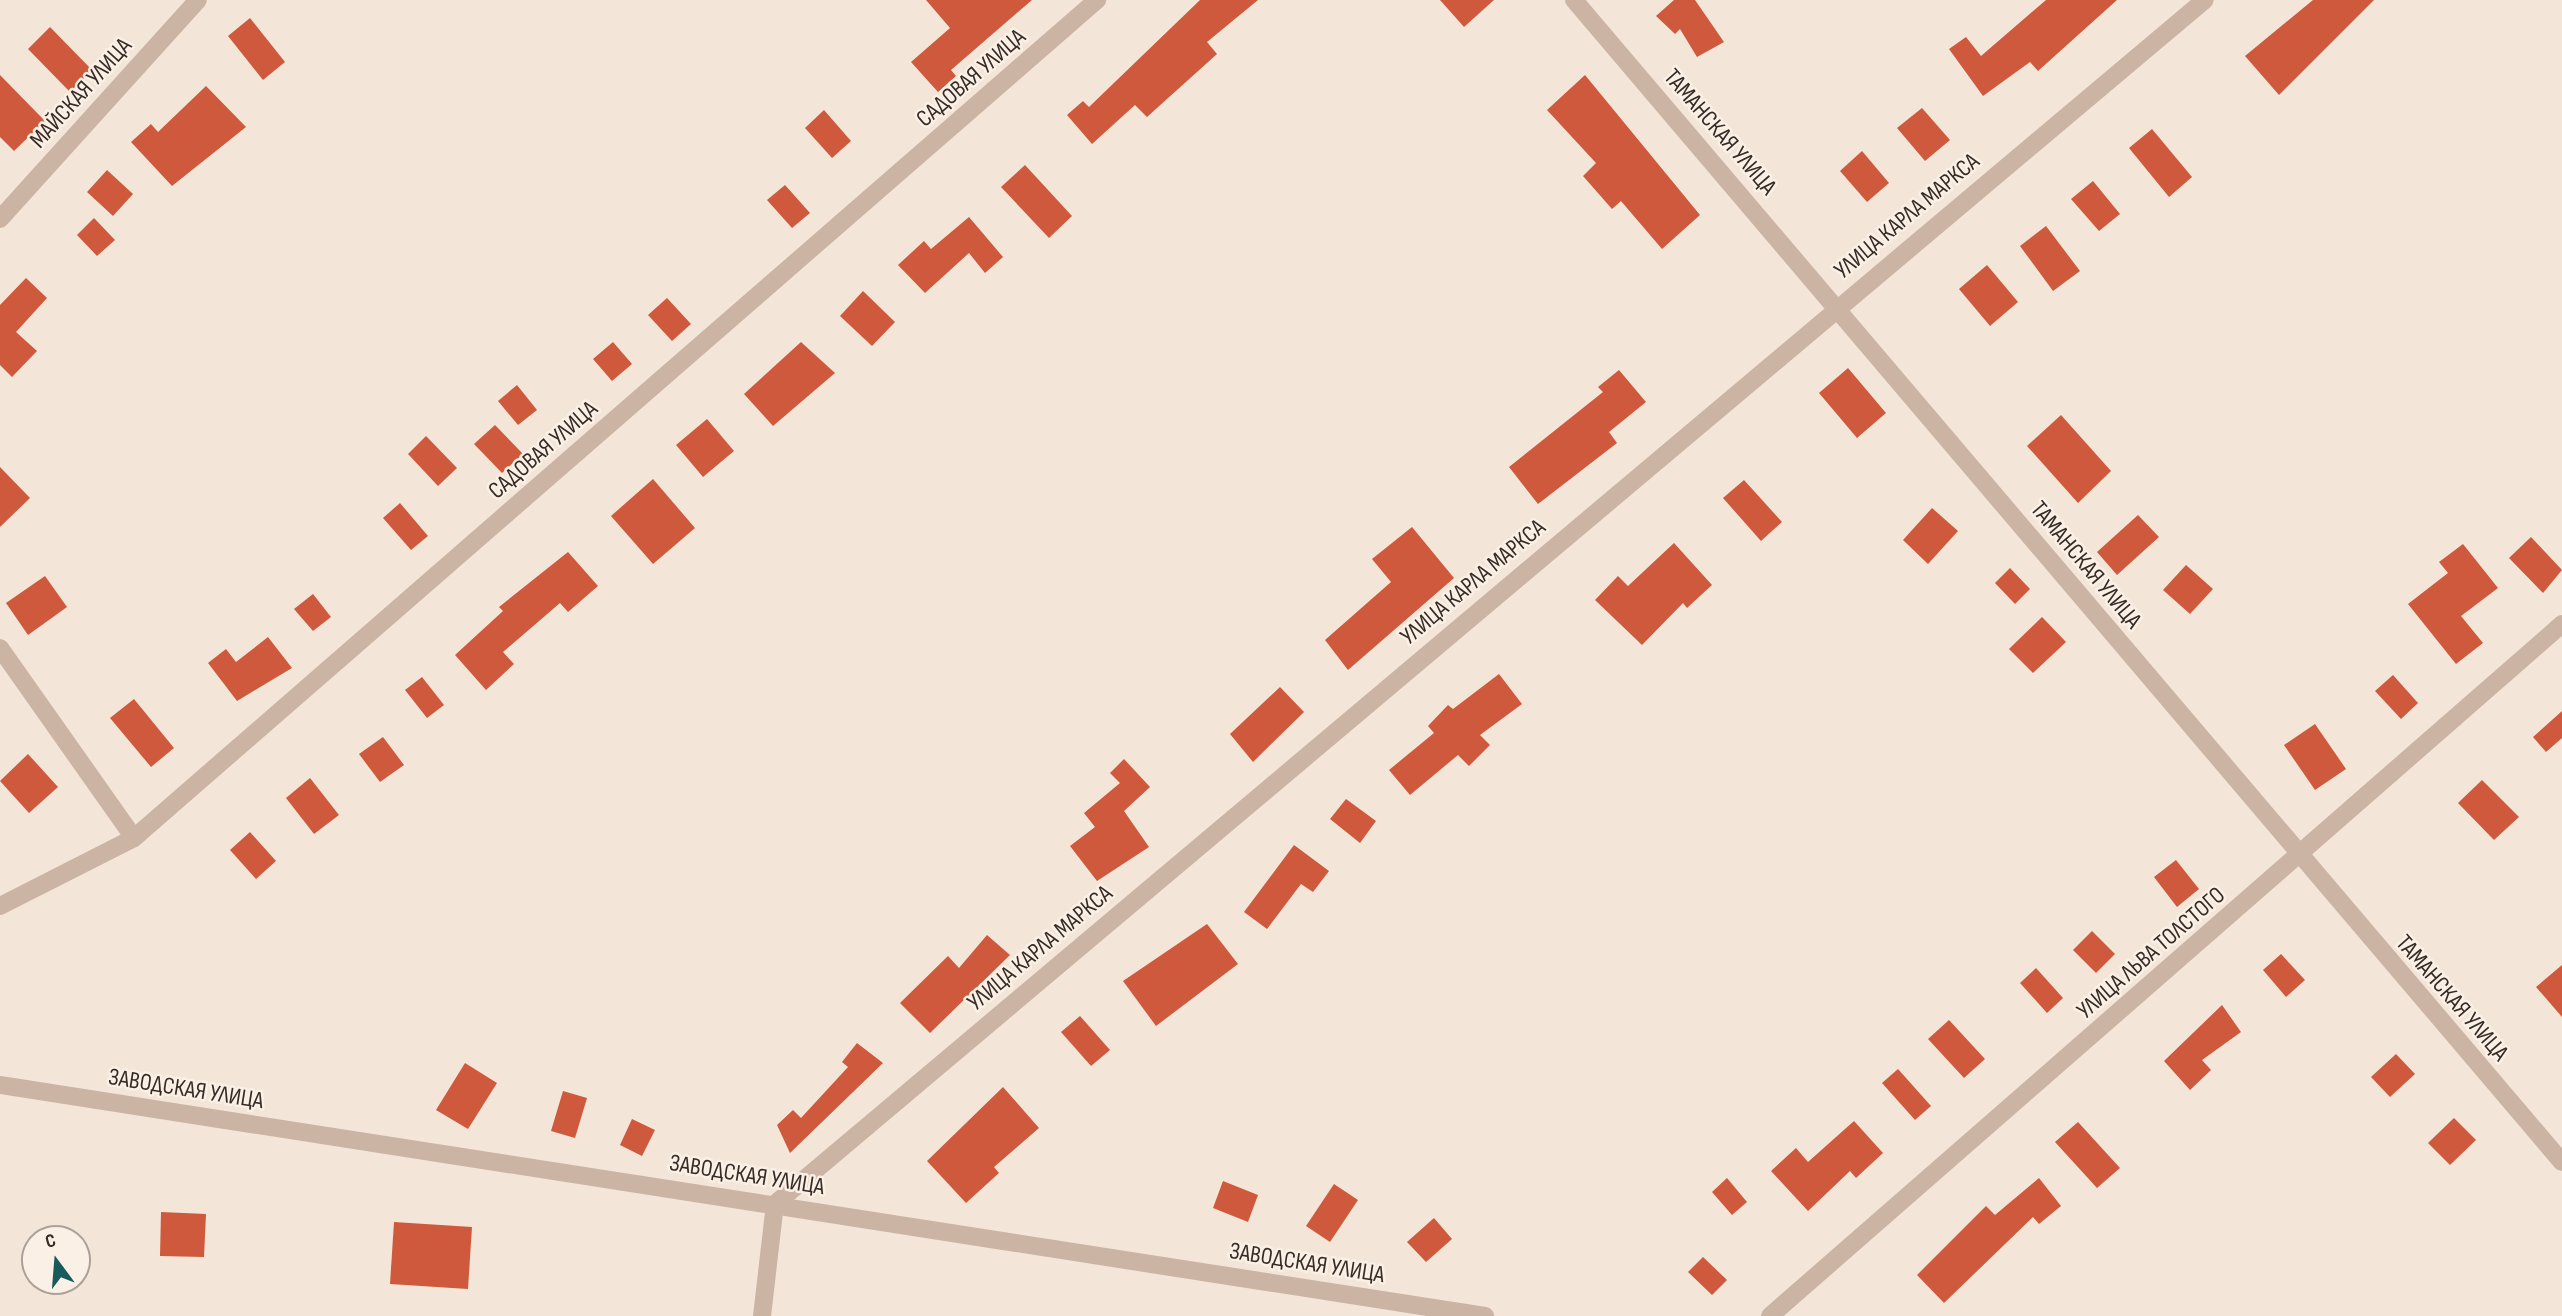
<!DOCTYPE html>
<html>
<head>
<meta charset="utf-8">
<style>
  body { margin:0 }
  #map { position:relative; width:2562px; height:1316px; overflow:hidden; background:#f3e6d9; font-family:"Sofia Sans Condensed",sans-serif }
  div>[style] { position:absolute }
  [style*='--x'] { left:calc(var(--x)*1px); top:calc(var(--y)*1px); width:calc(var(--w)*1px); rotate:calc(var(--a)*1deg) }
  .building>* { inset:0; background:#ce593c }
  .minor>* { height:18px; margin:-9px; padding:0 9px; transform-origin:9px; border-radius:9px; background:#ccb4a4 }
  span { translate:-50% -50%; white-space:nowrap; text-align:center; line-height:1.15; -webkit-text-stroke:5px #faf0e5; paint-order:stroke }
  .street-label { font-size:24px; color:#372b26 }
  .north { position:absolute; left:21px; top:1225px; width:70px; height:70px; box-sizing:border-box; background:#faf0e5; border:2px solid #aca199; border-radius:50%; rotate:344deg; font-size:19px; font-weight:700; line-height:28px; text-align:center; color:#372b26 }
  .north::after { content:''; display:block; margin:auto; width:24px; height:32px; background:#195a5b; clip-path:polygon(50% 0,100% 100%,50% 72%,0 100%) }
</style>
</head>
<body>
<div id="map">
  <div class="building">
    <i style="clip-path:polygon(926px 0,1032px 0,951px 70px,956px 76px,938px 92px,911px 62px,950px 28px)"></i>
    <i style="clip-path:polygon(1200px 0,1258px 0,1207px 42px,1217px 54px,1147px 117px,1135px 105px,1092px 144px,1067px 115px,1083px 101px,1089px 107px)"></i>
    <i style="clip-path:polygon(1440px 0,1494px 0,1464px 27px)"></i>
    <i style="clip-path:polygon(1674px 0,1695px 0,1724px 42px,1697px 57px,1680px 29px,1675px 34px,1656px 16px)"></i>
    <i style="clip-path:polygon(2046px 0,2117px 0,2038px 71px,2030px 62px,1983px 96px,1949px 49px,1966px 37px,1981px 56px)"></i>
    <i style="clip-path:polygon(2313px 0,2374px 0,2279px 95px,2245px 56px)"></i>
    <i style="clip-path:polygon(250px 18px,285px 62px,263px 80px,228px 36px)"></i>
    <i style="clip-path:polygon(50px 27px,92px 70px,70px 92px,28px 49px)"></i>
    <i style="clip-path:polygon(0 75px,45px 121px,14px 151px,0 137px)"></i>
    <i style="clip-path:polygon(1585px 75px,1700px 215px,1662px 249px,1621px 201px,1612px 209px,1583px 176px,1596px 163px,1547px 110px)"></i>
    <i style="clip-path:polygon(206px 86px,246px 127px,172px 186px,131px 142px,151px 124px,158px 132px)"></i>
    <i style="clip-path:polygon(1922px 108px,1950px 140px,1925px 161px,1897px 128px)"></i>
    <i style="clip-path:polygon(824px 110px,851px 141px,832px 158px,805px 128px)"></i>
    <i style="clip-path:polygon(2152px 129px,2192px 177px,2169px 197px,2129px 148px)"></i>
    <i style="clip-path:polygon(1862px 151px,1889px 183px,1867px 202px,1840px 171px)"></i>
    <i style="clip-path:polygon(1025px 165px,1072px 216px,1049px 238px,1001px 187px)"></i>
    <i style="clip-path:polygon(107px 170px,133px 194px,113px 216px,87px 192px)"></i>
    <i style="clip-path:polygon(2093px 181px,2120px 214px,2099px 231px,2071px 199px)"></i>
    <i style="clip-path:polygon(785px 185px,810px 213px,792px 228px,767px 200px)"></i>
    <i style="clip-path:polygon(969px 217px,1003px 257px,985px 273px,969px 253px,925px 293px,898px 265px,924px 241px,931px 249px)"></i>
    <i style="clip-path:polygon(94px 218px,115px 240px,97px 256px,77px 235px)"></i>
    <i style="clip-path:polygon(2046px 226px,2080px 271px,2053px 291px,2020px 246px)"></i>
    <i style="clip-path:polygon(1987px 265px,2018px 302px,1990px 326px,1959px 289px)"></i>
    <i style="clip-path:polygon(26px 278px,47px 298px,16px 332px,37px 351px,12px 377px,0 365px,0 305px)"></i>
    <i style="clip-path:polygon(863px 291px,895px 322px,872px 346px,840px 316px)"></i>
    <i style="clip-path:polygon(667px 298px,691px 324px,672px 341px,648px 315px)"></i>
    <i style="clip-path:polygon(613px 342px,632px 364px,612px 381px,593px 359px)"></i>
    <i style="clip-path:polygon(801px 342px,835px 373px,773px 426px,744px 394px)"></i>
    <i style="clip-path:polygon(1848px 368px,1886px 413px,1857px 438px,1819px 393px)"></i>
    <i style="clip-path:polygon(1619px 370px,1646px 402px,1609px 432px,1617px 443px,1538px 504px,1509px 467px,1603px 392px,1598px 387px)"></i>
    <i style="clip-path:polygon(517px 385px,537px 410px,518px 425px,498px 401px)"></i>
    <i style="clip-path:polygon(2061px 415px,2111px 471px,2078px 503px,2027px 446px)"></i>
    <i style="clip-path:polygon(707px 419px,734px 451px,703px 477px,676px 445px)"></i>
    <i style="clip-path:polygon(495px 425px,523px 454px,502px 473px,474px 444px)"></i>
    <i style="clip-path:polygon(426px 436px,457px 468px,438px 486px,408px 454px)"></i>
    <i style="clip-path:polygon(0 467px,30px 498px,0 527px)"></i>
    <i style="clip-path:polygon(653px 479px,695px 528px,653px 564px,611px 516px)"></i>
    <i style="clip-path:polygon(1744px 480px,1782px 522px,1761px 541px,1723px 498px)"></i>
    <i style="clip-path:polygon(400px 503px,428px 536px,411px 550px,383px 518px)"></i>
    <i style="clip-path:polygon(1932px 508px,1958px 531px,1928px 564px,1903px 540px)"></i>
    <i style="clip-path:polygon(2138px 515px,2159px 537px,2117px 575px,2097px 552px)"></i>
    <i style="clip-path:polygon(1412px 527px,1454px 578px,1348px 670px,1325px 640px,1391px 582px,1372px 559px)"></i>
    <i style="clip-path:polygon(2531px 537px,2562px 570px,2543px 593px,2509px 558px)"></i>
    <i style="clip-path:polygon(1674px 543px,1712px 585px,1687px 608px,1683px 603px,1642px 645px,1595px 600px,1618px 576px,1628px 586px)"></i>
    <i style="clip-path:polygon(2463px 544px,2498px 588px,2461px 616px,2483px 643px,2456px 664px,2408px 604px,2448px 573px,2439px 562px)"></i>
    <i style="clip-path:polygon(568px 552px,598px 586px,568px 612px,560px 603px,503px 652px,514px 664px,486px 690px,455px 655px,503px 611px,499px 607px)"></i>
    <i style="clip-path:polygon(2186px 565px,2213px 589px,2190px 614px,2163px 590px)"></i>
    <i style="clip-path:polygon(2010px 568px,2030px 589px,2015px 604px,1995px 583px)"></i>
    <i style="clip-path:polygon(45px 576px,67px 607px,28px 635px,6px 603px)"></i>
    <i style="clip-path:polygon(313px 594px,331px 617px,313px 631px,294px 609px)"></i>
    <i style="clip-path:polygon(2042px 617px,2066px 642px,2033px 673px,2009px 649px)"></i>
    <i style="clip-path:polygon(268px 637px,292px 668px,237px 701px,208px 663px,226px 649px,236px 662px)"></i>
    <i style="clip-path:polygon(1499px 674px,1522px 704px,1480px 735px,1490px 745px,1469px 766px,1458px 755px,1410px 795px,1389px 770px,1434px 733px,1428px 726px,1448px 705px,1453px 709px)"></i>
    <i style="clip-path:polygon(2393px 675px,2418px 703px,2401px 719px,2375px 691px)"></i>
    <i style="clip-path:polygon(422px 677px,444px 705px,427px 718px,405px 690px)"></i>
    <i style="clip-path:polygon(1280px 687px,1304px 712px,1253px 762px,1230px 734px)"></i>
    <i style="clip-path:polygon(134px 699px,174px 748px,151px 767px,110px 718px)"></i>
    <i style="clip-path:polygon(2562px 711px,2562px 738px,2546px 752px,2533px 737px)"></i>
    <i style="clip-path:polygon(2315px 724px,2346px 769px,2315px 790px,2284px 745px)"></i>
    <i style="clip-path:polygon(383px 737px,404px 765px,380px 782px,359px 754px)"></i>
    <i style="clip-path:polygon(28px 754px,58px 787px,29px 813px,0 781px)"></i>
    <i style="clip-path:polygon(1124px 759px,1150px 787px,1124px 811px,1149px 847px,1097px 881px,1070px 846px,1095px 827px,1084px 813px,1120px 783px,1110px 773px)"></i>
    <i style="clip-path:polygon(310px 778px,339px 815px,314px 834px,286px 798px)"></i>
    <i style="clip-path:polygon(2482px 780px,2519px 817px,2494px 840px,2458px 803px)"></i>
    <i style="clip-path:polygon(1346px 799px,1376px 821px,1360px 843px,1330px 819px)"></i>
    <i style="clip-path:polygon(250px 832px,276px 861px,256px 879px,230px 850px)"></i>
    <i style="clip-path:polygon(1294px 845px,1329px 871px,1313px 892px,1301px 884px,1267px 929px,1244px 912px)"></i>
    <i style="clip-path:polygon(2176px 860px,2199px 889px,2177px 907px,2154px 877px)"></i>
    <i style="clip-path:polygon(1207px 924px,1238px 964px,1156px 1026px,1123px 981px)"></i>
    <i style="clip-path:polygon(2092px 931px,2115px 954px,2096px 973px,2073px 950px)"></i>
    <i style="clip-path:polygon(987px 935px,1010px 955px,930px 1033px,900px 1003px,948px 956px,959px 968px)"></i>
    <i style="clip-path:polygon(2281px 954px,2305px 980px,2286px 997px,2263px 970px)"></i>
    <i style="clip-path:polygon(2562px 965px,2562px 1017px,2536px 987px)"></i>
    <i style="clip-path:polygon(2036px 968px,2063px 998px,2047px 1013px,2020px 983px)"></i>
    <i style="clip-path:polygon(2222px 1005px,2241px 1032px,2202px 1060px,2211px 1070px,2190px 1090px,2164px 1061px)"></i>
    <i style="clip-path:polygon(1080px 1016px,1110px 1050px,1091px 1066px,1061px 1032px)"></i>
    <i style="clip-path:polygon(1949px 1020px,1985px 1059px,1964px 1078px,1928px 1039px)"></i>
    <i style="clip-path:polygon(857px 1043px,883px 1063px,790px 1153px,777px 1125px,793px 1110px,801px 1118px,848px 1067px,842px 1062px)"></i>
    <i style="clip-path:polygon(2396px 1054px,2415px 1074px,2390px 1097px,2371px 1077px)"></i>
    <i style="clip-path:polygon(465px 1063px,497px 1083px,468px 1129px,436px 1110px)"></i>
    <i style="clip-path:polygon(1898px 1069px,1931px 1106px,1915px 1120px,1882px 1083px)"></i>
    <i style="clip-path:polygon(1003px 1087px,1039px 1128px,994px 1167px,999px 1173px,966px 1203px,927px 1161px)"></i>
    <i style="clip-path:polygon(563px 1091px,587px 1098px,575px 1138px,551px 1131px)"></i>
    <i style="clip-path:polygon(2454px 1118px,2476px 1140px,2450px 1165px,2428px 1143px)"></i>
    <i style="clip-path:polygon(632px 1119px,655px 1130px,642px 1156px,620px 1145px)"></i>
    <i style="clip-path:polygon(1854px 1121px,1883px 1153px,1856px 1178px,1850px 1171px,1808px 1211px,1771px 1171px,1796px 1148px,1808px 1162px)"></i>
    <i style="clip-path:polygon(2078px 1122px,2120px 1168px,2097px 1188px,2055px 1142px)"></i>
    <i style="clip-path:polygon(1727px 1178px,1747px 1202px,1732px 1215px,1712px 1192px)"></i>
    <i style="clip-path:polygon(2039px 1178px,2061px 1206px,2039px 1224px,2033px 1217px,1944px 1303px,1917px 1275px,1986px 1206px,1995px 1215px)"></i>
    <i style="clip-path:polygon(1223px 1181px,1258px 1195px,1248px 1222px,1213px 1208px)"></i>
    <i style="clip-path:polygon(1334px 1184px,1358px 1200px,1330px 1242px,1306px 1226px)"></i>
    <i style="clip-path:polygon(161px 1212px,206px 1214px,204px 1257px,160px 1256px)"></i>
    <i style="clip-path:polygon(1434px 1218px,1452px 1239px,1426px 1262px,1407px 1242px)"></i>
    <i style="clip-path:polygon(394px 1222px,472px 1227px,468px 1289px,390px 1284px)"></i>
    <i style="clip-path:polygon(1703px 1257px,1727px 1280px,1712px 1295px,1688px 1272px)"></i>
  </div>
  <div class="minor">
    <i style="--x:1574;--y:0;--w:1525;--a:49.63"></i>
    <i style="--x:0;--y:219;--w:295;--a:-47.9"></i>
    <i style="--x:0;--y:648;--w:232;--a:54.8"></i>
    <i style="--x:0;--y:906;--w:150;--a:-26.9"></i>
    <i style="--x:134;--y:838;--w:1277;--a:-41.03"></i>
    <i style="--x:0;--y:1085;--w:1503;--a:8.84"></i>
    <i style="--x:762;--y:1316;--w:113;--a:-83.4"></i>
    <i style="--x:775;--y:1204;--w:1869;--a:-40.1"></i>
    <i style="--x:1770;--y:1316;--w:1052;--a:-41.14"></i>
  </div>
  <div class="street-label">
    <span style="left:971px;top:78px;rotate:-41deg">САДОВАЯ УЛИЦА</span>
    <span style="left:81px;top:93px;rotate:-48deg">МАЙСКАЯ УЛИЦА</span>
    <span style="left:1720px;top:132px;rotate:49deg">ТАМАНСКАЯ УЛИЦА</span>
    <span style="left:1907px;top:216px;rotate:-40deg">УЛИЦА КАРЛА МАРКСА</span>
    <span style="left:543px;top:450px;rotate:-41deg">САДОВАЯ УЛИЦА</span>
    <span style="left:2086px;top:565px;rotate:50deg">ТАМАНСКАЯ УЛИЦА</span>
    <span style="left:1473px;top:582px;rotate:-40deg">УЛИЦА КАРЛА МАРКСА</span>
    <span style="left:1040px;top:948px;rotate:-40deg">УЛИЦА КАРЛА МАРКСА</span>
    <span style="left:2151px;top:953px;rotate:-41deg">УЛИЦА ЛЬВА ТОЛСТОГО</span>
    <span style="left:2452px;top:998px;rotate:49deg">ТАМАНСКАЯ УЛИЦА</span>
    <span style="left:186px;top:1089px;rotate:9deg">ЗАВОДСКАЯ УЛИЦА</span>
    <span style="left:747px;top:1175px;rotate:9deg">ЗАВОДСКАЯ УЛИЦА</span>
    <span style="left:1307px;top:1263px;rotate:9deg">ЗАВОДСКАЯ УЛИЦА</span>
  </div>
  <div class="north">С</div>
</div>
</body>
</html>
